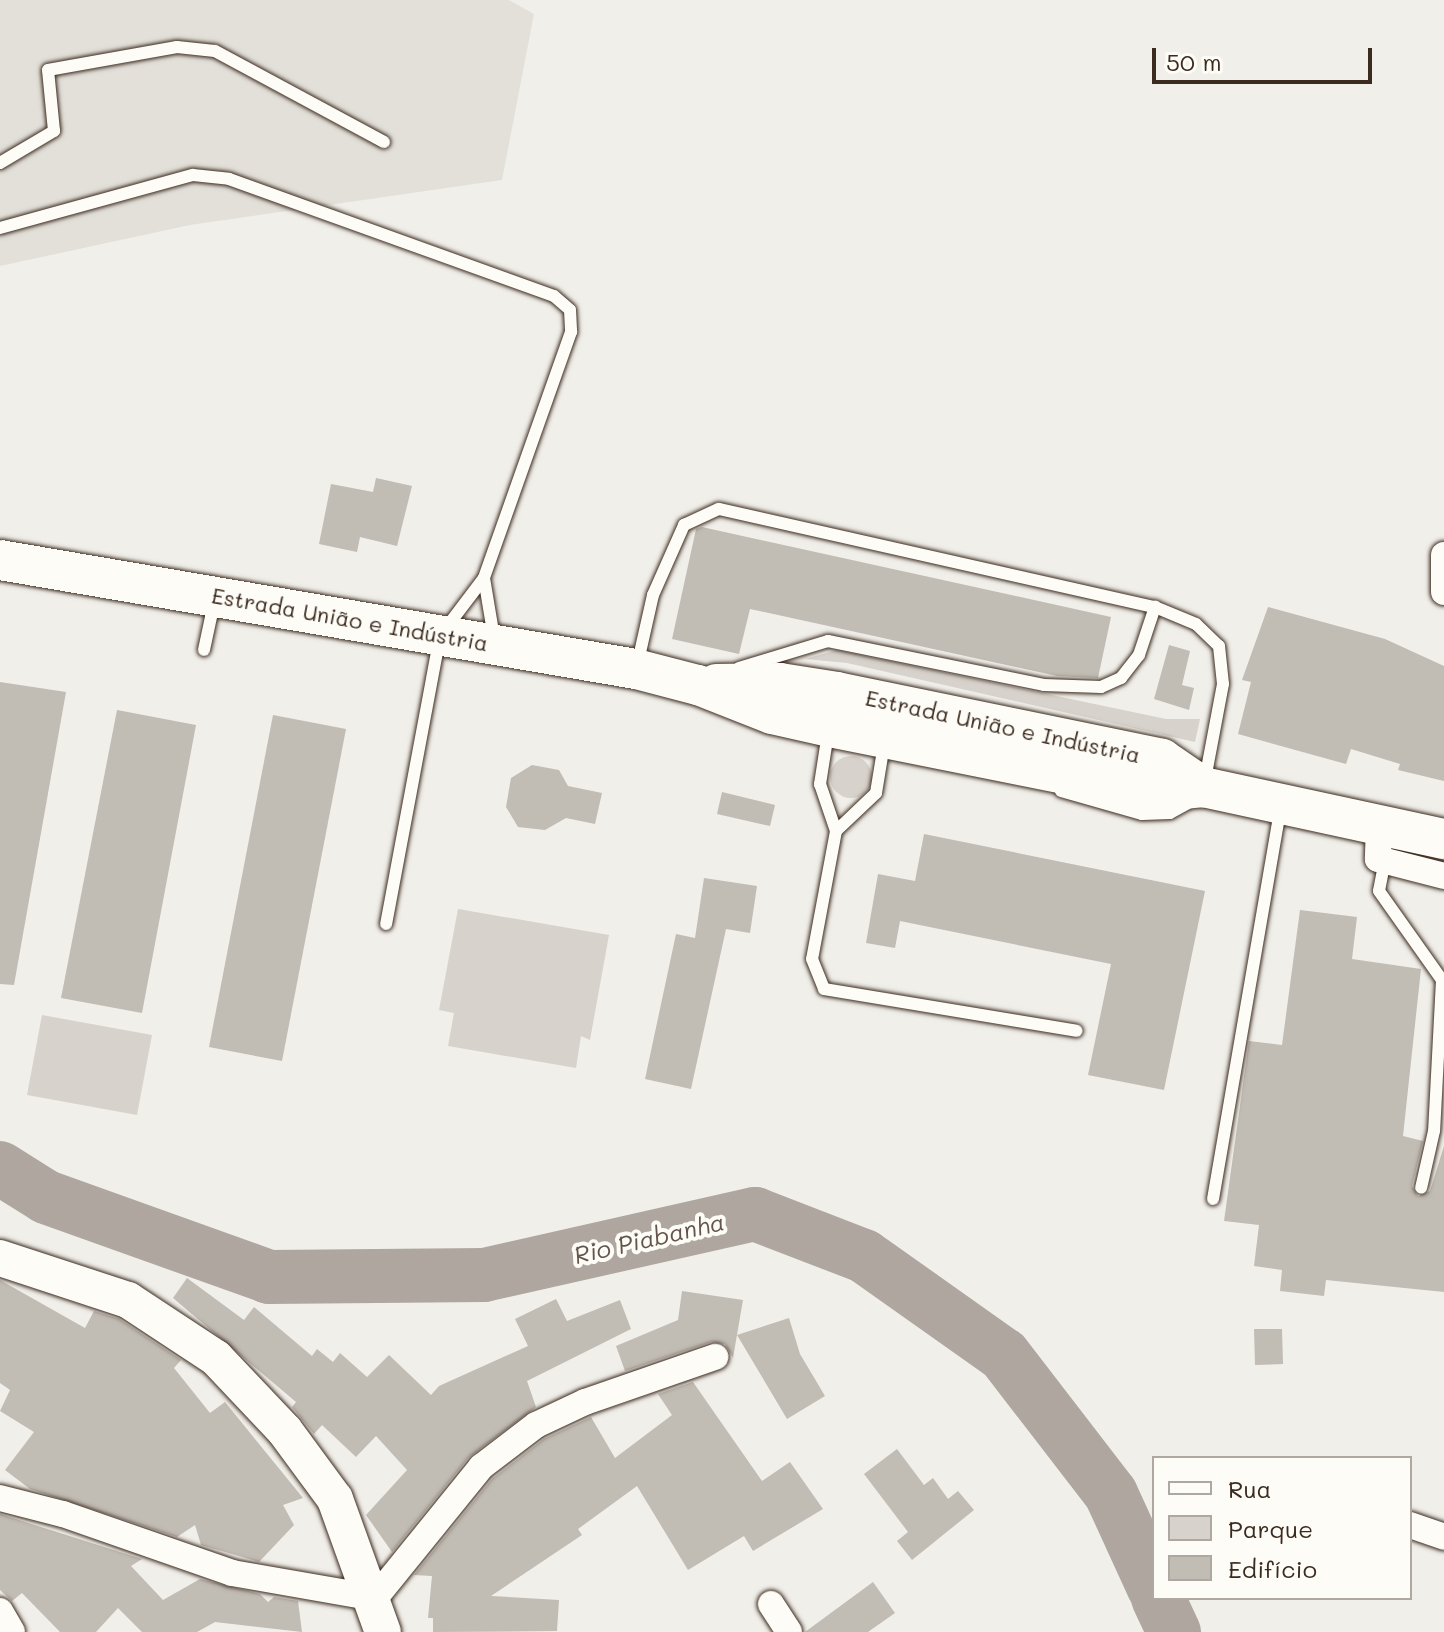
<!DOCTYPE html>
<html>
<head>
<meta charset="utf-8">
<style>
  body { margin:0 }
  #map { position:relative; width:1444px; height:1632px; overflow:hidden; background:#f1efea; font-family:Mali,sans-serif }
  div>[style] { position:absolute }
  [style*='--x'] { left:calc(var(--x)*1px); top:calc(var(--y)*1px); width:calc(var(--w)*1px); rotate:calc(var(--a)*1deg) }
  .built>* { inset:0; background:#e3e0da }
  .green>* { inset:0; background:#d7d2cc }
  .round { border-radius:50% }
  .river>* { height:54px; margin:-27px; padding:0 27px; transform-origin:27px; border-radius:27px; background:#aea69f }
  .building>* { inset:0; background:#c1bcb4 }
  .roads { filter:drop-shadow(0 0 2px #3b2a1e) drop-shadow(0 0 2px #3b2a1e) }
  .lane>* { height:12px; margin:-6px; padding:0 6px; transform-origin:6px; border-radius:6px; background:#fdfcf7 }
  .street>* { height:26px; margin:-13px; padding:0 13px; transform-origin:13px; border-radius:13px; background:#fdfcf7 }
  .secondary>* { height:36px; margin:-18px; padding:0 18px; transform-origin:18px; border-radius:18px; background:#fdfcf7 }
  .primary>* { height:40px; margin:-20px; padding:0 20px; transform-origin:20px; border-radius:20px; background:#fdfcf7 }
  span { translate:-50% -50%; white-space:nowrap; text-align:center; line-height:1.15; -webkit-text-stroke:8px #fdfcf7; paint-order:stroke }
  .street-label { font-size:22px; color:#3b2a1e }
  .water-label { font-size:24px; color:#63554b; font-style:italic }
  .legend { position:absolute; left:1152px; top:1456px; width:260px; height:144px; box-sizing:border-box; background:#fdfcf7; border:2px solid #afa8a0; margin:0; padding:10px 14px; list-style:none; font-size:24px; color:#3b2a1e }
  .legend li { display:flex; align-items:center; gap:16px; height:40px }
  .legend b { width:40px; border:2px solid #afa8a0 }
  .scale { position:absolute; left:1152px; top:48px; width:220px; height:36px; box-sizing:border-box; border:4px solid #3b2a1e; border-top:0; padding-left:10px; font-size:24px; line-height:28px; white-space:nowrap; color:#3b2a1e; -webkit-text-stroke:6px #fdfcf7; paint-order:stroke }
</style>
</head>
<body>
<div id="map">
  <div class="built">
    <i style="clip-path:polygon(0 0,509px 0,534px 14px,502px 180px,190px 225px,0 266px)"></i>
  </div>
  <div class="green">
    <i style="clip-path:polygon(837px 650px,1166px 719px,1200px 719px,1195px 742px,847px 663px,805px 659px)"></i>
    <i class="round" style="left:830px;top:756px;width:42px;height:42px"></i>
    <i style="clip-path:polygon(458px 909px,609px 935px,590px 1040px,581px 1036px,576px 1068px,448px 1046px,454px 1013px,439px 1010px)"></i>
    <i style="clip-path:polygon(42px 1015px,152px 1035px,137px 1115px,27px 1095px)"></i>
  </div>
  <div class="river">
    <i style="--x:0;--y:1168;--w:54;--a:32.2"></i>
    <i style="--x:46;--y:1197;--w:237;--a:19.7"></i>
    <i style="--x:269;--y:1277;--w:215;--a:-0.5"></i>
    <i style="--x:484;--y:1275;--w:278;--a:-12.7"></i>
    <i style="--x:755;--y:1214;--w:117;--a:21.1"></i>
    <i style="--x:864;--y:1256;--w:171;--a:35.3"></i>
    <i style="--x:1004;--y:1355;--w:175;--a:52.4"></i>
    <i style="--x:1111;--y:1494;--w:103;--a:65.4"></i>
    <i style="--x:1158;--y:1598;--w:38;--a:65"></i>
  </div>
  <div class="building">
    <i style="clip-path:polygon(376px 478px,412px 486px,397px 546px,360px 537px,357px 552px,319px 544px,331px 484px,373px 492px)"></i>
    <i style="clip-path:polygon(702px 527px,1111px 617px,1098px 678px,1057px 676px,750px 609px,739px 654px,672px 639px,696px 529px)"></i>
    <i style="clip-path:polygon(1268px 607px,1385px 639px,1444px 666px,1444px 781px,1398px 770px,1400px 764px,1351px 749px,1346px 764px,1238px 734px,1251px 682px,1242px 680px)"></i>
    <i style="clip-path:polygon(1169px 645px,1190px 651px,1182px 685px,1194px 688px,1189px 710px,1154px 699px)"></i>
    <i style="clip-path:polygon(0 682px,66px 692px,14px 985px,0 984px)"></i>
    <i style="clip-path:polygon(117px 710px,196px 725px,142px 1013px,61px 998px)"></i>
    <i style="clip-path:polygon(273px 715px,346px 729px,282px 1061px,209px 1047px)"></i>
    <i style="clip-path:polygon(532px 765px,559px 770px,568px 786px,602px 793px,595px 824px,566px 818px,545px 830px,518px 827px,506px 807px,511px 778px)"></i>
    <i style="clip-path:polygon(722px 792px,775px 805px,770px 826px,717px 814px)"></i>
    <i style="clip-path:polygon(924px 834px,1205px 891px,1164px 1090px,1088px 1075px,1111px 964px,900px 921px,895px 948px,866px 943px,878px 874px,915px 881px)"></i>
    <i style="clip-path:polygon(704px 878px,757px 886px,750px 933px,726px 929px,691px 1089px,645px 1079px,676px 934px,695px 938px)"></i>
    <i style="clip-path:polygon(1300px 910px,1357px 917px,1352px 959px,1421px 969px,1403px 1136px,1423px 1141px,1412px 1186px,1418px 1196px,1430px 1191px,1444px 1146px,1444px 1292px,1326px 1280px,1324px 1296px,1280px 1291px,1282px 1270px,1254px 1266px,1259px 1225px,1224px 1221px,1249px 1041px,1282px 1045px)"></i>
    <i style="clip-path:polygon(187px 1278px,244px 1320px,254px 1307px,312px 1356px,317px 1349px,333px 1362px,340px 1353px,367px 1377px,389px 1355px,431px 1395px,439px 1386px,528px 1346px,515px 1319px,556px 1299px,567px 1321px,620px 1300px,631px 1329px,527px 1381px,536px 1407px,469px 1457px,392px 1552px,366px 1515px,407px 1470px,376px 1436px,356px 1457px,322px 1425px,314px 1434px,292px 1407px,296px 1402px,173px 1298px)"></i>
    <i style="clip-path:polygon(0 1280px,85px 1328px,94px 1311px,119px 1319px,181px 1360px,174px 1368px,210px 1413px,225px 1402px,303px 1498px,283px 1505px,294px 1525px,259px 1562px,201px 1545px,195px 1525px,177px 1537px,30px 1489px,5px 1470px,34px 1432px,0 1411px,10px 1390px,0 1383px)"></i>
    <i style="clip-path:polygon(682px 1291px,743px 1300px,733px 1358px,725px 1344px,711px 1342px,625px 1371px,616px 1346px,678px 1320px)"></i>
    <i style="clip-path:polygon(789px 1318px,800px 1354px,825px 1396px,787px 1419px,737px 1335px)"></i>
    <i style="clip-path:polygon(1254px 1329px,1282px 1329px,1283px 1364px,1255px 1365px)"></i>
    <i style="clip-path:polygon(693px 1382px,762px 1481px,790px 1462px,823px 1509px,753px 1551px,744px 1536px,688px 1570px,637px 1486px,578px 1529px,582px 1535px,491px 1596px,559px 1600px,557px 1631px,433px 1632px,433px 1618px,428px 1618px,432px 1576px,414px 1575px,492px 1479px,544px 1439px,591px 1417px,615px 1458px,672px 1415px,658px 1394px)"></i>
    <i style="clip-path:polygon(897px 1449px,924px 1485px,933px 1478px,948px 1499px,958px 1491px,974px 1510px,912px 1560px,897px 1541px,908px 1532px,864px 1474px)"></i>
    <i style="clip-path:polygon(0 1514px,142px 1559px,131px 1566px,163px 1600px,200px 1579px,260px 1594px,268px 1602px,274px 1597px,298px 1601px,302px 1632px,215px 1622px,197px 1632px,142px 1632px,118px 1608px,96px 1632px,60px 1632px,22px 1593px,12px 1601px,0 1590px)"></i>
    <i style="clip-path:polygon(873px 1582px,895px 1613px,868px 1632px,805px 1632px)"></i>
  </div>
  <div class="roads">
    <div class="lane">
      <i style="--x:0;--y:163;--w:63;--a:-30.7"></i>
      <i style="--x:54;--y:131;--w:61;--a:-95.6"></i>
      <i style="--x:48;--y:70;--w:131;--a:-10.1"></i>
      <i style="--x:177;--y:47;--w:38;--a:6"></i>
      <i style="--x:215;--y:51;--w:192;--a:28.3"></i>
      <i style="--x:0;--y:228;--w:200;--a:-15.4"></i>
      <i style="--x:193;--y:175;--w:36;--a:6"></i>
      <i style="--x:229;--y:179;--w:345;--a:19.8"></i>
      <i style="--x:554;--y:296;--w:21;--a:41"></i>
      <i style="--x:570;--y:310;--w:22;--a:87"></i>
      <i style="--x:571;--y:332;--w:261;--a:109.5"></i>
      <i style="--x:484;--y:578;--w:73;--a:127.2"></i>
      <i style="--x:440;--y:636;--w:293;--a:100.6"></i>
      <i style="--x:484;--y:578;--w:61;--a:80.5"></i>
      <i style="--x:204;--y:650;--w:48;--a:-78"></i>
      <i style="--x:637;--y:666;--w:73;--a:-77.3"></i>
      <i style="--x:653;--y:595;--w:77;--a:-66.1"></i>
      <i style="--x:684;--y:525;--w:38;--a:-25"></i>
      <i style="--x:719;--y:509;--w:447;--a:12.7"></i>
      <i style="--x:1155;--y:607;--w:44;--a:22.5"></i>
      <i style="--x:1196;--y:624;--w:32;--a:44"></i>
      <i style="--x:1219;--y:646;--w:38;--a:84"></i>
      <i style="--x:1223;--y:684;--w:97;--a:100.7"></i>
      <i style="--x:739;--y:668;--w:93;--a:-16.9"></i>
      <i style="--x:828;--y:641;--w:220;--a:11.5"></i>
      <i style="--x:1044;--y:685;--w:57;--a:2"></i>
      <i style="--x:1101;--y:687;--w:22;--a:-24"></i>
      <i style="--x:1121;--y:678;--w:29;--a:-52"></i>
      <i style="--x:1139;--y:655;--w:51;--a:-71.6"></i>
      <i style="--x:828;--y:733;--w:52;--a:98.9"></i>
      <i style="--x:820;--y:784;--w:50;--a:71.2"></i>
      <i style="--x:836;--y:831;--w:130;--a:100.6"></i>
      <i style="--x:812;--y:959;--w:32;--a:68"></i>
      <i style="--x:824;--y:989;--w:256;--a:9.4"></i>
      <i style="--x:1061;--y:791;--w:84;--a:15.9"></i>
      <i style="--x:1142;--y:814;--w:28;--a:-2"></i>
      <i style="--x:1170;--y:813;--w:25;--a:-29"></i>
      <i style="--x:836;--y:831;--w:55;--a:-43.5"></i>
      <i style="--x:876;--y:793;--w:50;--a:-80.7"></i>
      <i style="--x:1384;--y:865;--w:26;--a:101"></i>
      <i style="--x:1379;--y:891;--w:109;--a:54.7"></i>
      <i style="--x:1442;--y:980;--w:151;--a:93"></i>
      <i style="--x:1434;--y:1131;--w:58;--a:102.8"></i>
      <i style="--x:1213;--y:1199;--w:395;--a:-80.2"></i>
    </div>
    <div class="street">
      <i style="--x:1444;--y:555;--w:37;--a:90"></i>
      <i style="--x:1379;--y:825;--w:34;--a:92"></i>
      <i style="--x:1378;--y:859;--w:68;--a:14.4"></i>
      <i style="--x:0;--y:1498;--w:65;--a:14.3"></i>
      <i style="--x:63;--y:1514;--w:179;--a:19.2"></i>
      <i style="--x:232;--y:1573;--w:145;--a:9.9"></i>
      <i style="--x:375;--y:1598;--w:169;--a:-51"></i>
      <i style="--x:481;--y:1467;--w:69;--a:-37.4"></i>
      <i style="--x:536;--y:1425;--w:54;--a:-25.1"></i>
      <i style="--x:585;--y:1402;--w:138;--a:-19.1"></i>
      <i style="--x:1410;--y:1525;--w:36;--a:19"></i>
      <i style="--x:771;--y:1604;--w:33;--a:57"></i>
      <i style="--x:0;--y:1611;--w:24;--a:60"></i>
    </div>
    <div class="secondary">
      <i style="--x:0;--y:1258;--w:135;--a:18.2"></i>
      <i style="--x:128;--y:1300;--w:105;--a:33.4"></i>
      <i style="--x:216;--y:1358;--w:100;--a:46.6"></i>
      <i style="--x:285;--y:1431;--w:84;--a:53.7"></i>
      <i style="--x:335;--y:1499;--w:141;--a:70.2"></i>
    </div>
    <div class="primary">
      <i style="--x:0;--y:560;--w:645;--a:9.73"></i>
      <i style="--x:636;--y:669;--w:64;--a:14.5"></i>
      <i style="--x:698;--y:685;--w:79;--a:21.4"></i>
      <i style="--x:772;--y:714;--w:58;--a:12.8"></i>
      <i style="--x:829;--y:727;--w:331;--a:11.3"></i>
      <i style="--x:1154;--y:792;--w:49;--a:-5.8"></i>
      <i style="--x:1203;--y:787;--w:247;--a:12.2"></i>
      <i style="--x:716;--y:684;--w:64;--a:-0.9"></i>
      <i style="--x:780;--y:683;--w:58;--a:9"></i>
      <i style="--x:837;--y:692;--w:332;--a:11.6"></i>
      <i style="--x:1162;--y:759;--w:50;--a:34.3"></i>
    </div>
  </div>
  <div class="street-label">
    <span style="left:350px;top:619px;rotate:10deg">Estrada União e Indústria</span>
    <span style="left:1003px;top:726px;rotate:12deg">Estrada União e Indústria</span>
  </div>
  <div class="water-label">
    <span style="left:649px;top:1238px;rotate:-13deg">Rio Piabanha</span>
  </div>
  <ul class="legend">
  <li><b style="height:10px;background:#fdfcf7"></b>Rua</li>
  <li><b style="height:22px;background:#d7d2cc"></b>Parque</li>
  <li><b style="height:22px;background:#c1bcb4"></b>Edifício</li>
  </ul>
  <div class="scale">50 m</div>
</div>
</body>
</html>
